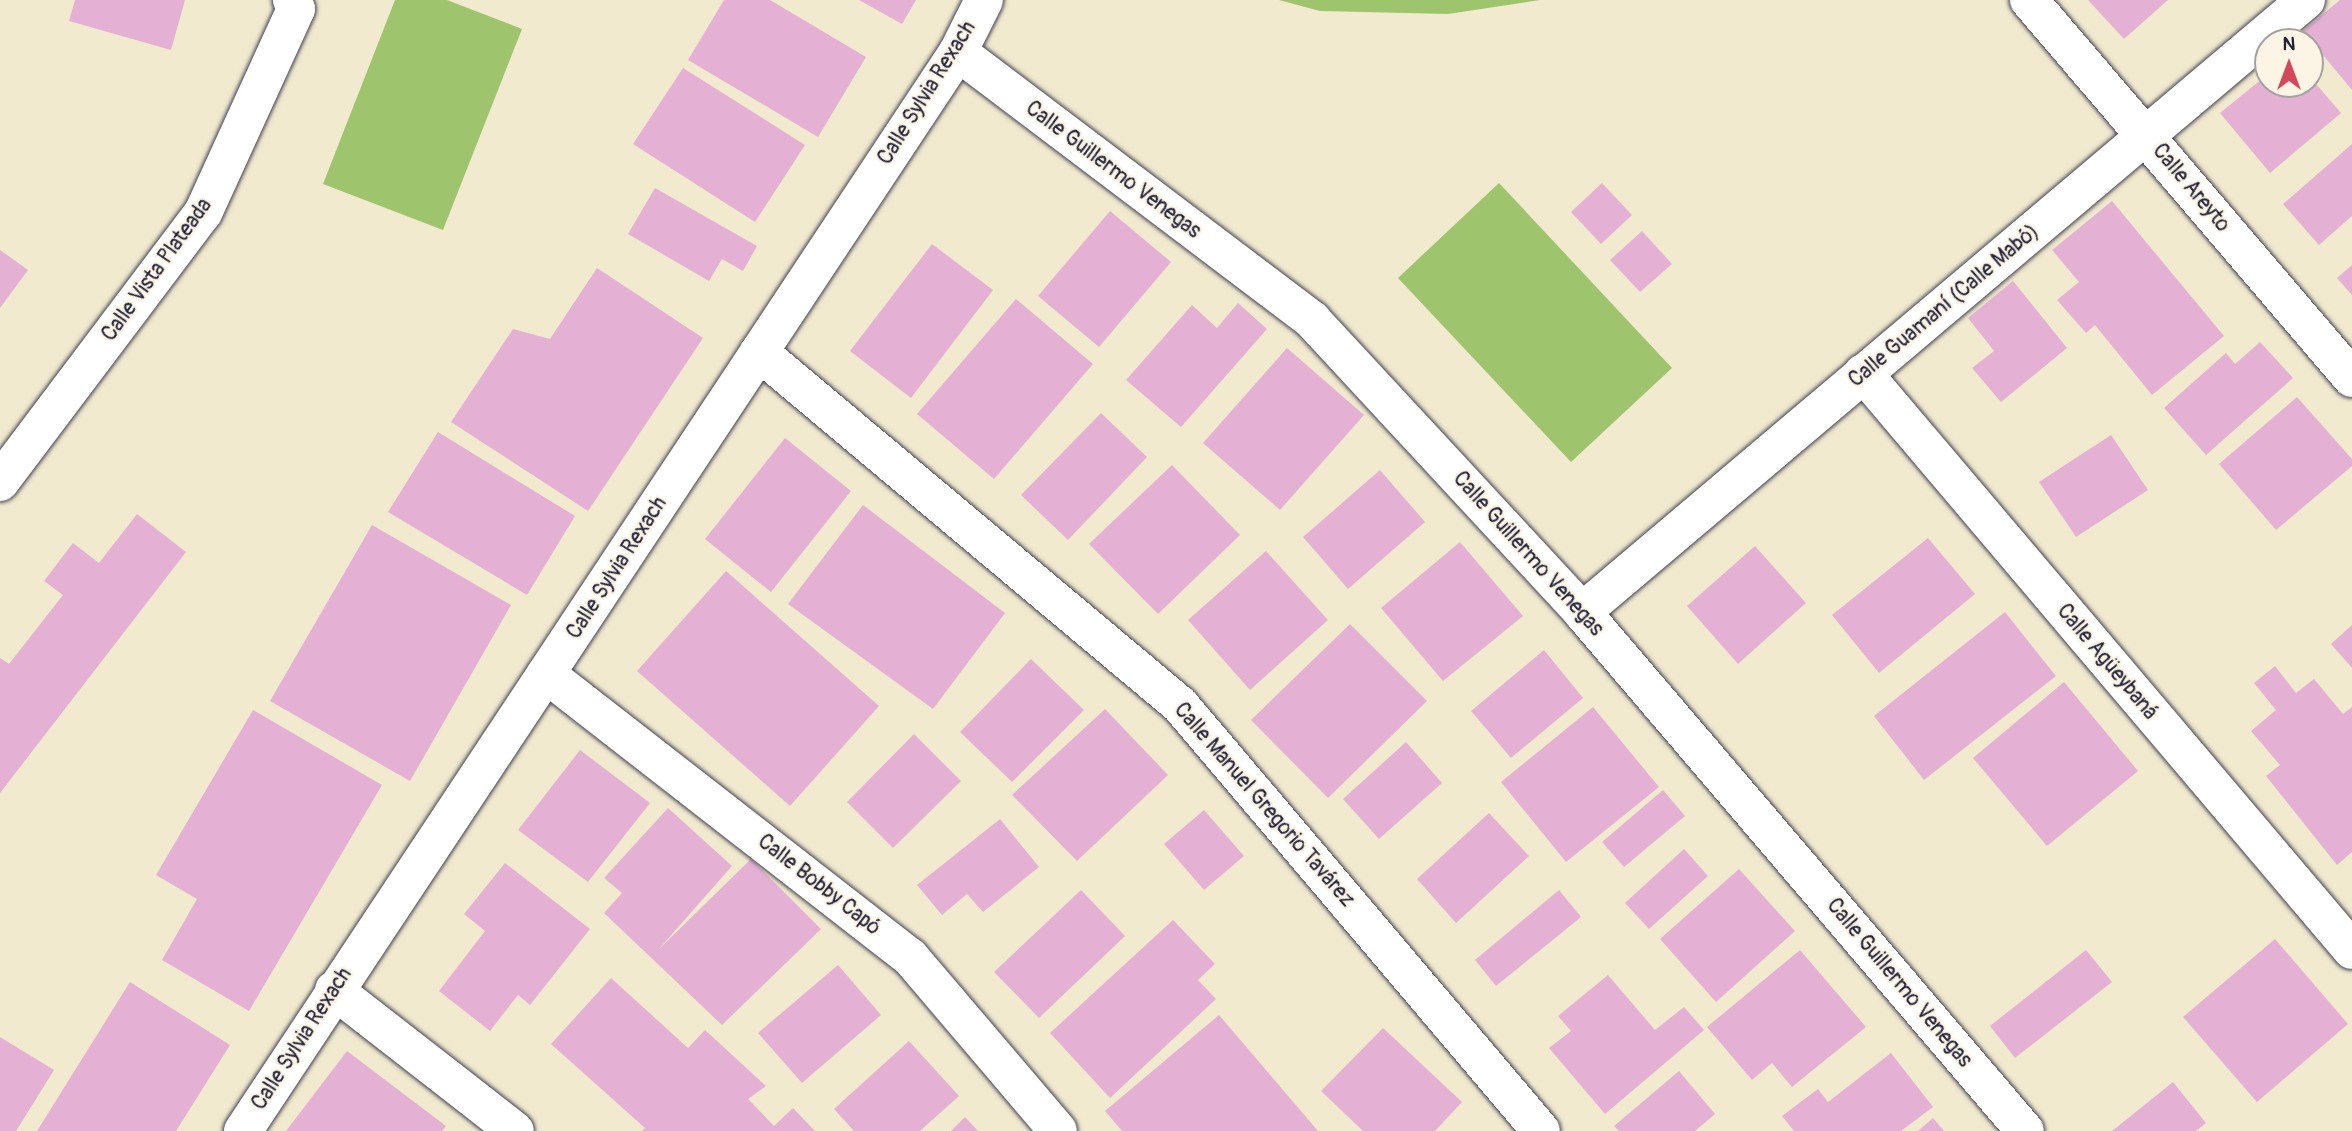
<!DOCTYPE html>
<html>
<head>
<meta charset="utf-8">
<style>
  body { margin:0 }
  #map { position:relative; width:2352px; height:1131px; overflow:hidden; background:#f2eacf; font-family:Pangolin,sans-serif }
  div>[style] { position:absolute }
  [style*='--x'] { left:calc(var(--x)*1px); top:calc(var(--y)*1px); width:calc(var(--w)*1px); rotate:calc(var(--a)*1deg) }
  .green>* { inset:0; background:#9fc46e }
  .building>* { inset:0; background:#e4b1d4 }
  .roads { filter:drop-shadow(0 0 2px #414051) drop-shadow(0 0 2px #414051) }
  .street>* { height:38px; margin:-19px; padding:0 19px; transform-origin:19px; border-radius:19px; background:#fff }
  span { translate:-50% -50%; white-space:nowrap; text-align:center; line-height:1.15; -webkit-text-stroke:5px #fcf5e5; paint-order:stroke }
  .street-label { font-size:21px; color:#22223b }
  .north { position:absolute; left:2254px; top:28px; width:70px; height:70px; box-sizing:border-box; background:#fcf5e5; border:2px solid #a5a1a1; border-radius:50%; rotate:0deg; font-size:19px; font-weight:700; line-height:28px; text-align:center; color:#22223b }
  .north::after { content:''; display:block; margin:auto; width:24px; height:32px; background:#d1495b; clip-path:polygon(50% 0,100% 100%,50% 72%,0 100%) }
</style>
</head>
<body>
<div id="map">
  <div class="green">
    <i style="clip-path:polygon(395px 0,447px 0,522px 29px,443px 230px,323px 184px)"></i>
    <i style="clip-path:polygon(1279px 0,1540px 0,1448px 14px,1320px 11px)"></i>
    <i style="clip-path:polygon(1499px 183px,1672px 368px,1571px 462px,1398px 278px)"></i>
  </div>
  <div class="building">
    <i style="clip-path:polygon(75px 0,185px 0,171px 50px,69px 21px)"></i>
    <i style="clip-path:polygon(724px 0,770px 0,866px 57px,818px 137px,688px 60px)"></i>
    <i style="clip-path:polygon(859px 0,916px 0,902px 24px)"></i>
    <i style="clip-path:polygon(2088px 0,2168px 0,2124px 39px)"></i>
    <i style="clip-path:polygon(2340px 0,2352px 0,2352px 90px,2303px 31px)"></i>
    <i style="clip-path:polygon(683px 68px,805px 145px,755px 222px,633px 144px)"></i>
    <i style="clip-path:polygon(2268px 74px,2268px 84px,2310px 84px,2310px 77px,2341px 113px,2270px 173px,2220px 113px)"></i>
    <i style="clip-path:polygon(2352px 144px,2352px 216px,2319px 245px,2283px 204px)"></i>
    <i style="clip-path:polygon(1602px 183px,1632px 215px,1601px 244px,1571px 212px)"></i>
    <i style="clip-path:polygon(655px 188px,757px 246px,743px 271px,722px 259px,709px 281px,628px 234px)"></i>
    <i style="clip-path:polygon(2112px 201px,2224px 336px,2152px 395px,2095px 325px,2086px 333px,2057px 300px,2079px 282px,2052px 250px)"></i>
    <i style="clip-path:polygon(1110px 211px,1171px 262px,1099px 347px,1038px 296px)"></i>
    <i style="clip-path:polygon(1642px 231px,1672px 264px,1640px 292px,1610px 260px)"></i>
    <i style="clip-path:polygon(932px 244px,993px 290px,911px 398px,850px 351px)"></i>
    <i style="clip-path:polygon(0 250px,28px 270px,0 308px)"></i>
    <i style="clip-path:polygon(2352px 265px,2352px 295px,2337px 278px)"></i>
    <i style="clip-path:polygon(597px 268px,703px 338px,588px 511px,451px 422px,513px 329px,550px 339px)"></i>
    <i style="clip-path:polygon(2013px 281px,2067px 348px,2001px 402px,1972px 368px,1994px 351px,1968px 318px)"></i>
    <i style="clip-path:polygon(1016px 299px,1093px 364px,994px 479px,917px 414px)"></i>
    <i style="clip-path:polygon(1238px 303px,1267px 329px,1181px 427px,1126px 380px,1192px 305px,1217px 328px)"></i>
    <i style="clip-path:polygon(2260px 342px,2293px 378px,2206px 455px,2164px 408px,2226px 353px,2235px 364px)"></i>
    <i style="clip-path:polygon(1287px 348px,1364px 415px,1280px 510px,1203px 443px)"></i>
    <i style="clip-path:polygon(2297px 397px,2352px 459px,2352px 466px,2276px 530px,2219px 464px)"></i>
    <i style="clip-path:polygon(1101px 413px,1147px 457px,1068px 540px,1021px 495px)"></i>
    <i style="clip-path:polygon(438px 432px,575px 516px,527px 595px,388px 512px)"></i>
    <i style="clip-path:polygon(2111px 435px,2148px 490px,2076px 537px,2039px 482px)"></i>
    <i style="clip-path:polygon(785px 438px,851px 491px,771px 592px,705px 539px)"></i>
    <i style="clip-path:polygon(1172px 465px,1240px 535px,1158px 614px,1089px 544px)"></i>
    <i style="clip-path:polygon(1380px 470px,1425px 522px,1348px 589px,1303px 537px)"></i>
    <i style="clip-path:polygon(863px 505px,1005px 613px,933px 709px,788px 604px)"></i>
    <i style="clip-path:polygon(137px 514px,186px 552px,0 793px,0 658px,9px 664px,63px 595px,44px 581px,73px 543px,99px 563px)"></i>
    <i style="clip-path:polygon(372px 525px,511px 605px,410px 781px,270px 701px)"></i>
    <i style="clip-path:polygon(1928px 538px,1975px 594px,1879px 673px,1832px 615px)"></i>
    <i style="clip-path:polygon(1460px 542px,1523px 616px,1443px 681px,1381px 608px)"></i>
    <i style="clip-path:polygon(1755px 546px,1806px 603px,1738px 664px,1687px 606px)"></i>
    <i style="clip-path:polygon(1266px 551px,1328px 620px,1250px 690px,1188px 620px)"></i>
    <i style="clip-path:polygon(726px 571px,879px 706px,790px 806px,637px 671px)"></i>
    <i style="clip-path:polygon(2005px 612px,2056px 676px,1924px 780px,1874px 716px)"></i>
    <i style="clip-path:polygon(1350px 624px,1427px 701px,1328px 798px,1251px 720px)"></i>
    <i style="clip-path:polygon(2352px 625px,2352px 668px,2331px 644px)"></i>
    <i style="clip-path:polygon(1544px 650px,1583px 698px,1511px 758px,1471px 711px)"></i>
    <i style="clip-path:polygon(1031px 659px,1084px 710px,1012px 782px,960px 732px)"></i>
    <i style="clip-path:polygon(2275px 666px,2296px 693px,2314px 679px,2343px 714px,2352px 707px,2352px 852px,2337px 865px,2266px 776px,2280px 765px,2251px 731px,2276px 710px,2254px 683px)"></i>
    <i style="clip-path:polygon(2064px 682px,2138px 771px,2047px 846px,1973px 758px)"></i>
    <i style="clip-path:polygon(1593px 707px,1659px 787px,1566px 862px,1501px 782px)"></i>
    <i style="clip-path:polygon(1105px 709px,1168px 775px,1077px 861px,1012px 795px)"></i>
    <i style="clip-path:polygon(253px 710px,382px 785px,249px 1011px,162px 960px,197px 899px,156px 875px)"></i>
    <i style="clip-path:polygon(914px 734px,961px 781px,893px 848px,847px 802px)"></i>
    <i style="clip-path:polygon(1406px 742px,1442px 783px,1379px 839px,1343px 799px)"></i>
    <i style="clip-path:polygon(580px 750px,650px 803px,588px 882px,518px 830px)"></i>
    <i style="clip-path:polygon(1663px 790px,1685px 816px,1624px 867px,1602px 842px)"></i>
    <i style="clip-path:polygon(668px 808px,732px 866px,658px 950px,751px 859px,821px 929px,722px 1025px,604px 913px,622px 893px,604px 878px)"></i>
    <i style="clip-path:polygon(1204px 810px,1244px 856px,1204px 890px,1164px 844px)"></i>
    <i style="clip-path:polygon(1489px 813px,1529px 856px,1456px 923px,1417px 879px)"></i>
    <i style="clip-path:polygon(1000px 819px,1039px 867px,983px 912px,967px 894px,942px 915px,917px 885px)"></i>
    <i style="clip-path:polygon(1684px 849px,1708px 876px,1649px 929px,1625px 903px)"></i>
    <i style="clip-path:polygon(505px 863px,590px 929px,530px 1005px,518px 995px,490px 1031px,439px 991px,485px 931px,464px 914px)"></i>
    <i style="clip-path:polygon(1739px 869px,1795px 931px,1716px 1002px,1660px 939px)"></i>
    <i style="clip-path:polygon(1081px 890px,1125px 936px,1039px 1018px,994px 972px)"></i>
    <i style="clip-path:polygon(1559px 890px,1581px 917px,1496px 986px,1475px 960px)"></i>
    <i style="clip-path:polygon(1173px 920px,1215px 964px,1198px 980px,1216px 999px,1110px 1098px,1050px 1033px)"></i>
    <i style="clip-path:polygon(2275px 939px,2348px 1024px,2257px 1102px,2183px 1017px)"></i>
    <i style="clip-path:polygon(1800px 950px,1866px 1027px,1792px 1087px,1772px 1063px,1752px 1080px,1707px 1027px)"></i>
    <i style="clip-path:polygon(2086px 950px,2112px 982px,2015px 1058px,1990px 1026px)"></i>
    <i style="clip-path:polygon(838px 965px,881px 1015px,802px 1083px,758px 1033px)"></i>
    <i style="clip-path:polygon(1608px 975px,1655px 1030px,1684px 1007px,1704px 1030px,1605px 1114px,1549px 1048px,1571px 1031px,1558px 1016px)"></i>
    <i style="clip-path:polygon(611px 978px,688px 1048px,705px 1030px,766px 1086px,748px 1099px,774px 1126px,793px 1108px,815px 1131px,642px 1131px,645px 1128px,551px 1044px)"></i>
    <i style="clip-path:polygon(130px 982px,230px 1045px,176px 1131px,37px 1131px)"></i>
    <i style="clip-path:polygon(1219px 1015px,1295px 1104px,1318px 1131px,1122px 1131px,1105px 1111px)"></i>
    <i style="clip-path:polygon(1383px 1028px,1462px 1102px,1435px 1131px,1363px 1131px,1321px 1091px)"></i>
    <i style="clip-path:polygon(0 1037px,54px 1070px,16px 1131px,0 1131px)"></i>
    <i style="clip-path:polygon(909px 1041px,959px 1096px,920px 1131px,854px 1131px,834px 1109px)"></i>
    <i style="clip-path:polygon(347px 1051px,446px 1126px,442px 1131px,286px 1131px)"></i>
    <i style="clip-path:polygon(1891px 1053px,1933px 1107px,1901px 1131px,1794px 1131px,1782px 1116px,1818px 1089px,1828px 1102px)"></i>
    <i style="clip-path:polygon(1679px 1071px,1715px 1114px,1695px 1131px,1619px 1131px,1614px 1126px)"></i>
    <i style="clip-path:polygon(2173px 1082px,2206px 1123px,2196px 1131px,2112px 1131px)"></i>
    <i style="clip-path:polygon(965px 1117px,978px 1131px,951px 1131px)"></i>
    <i style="clip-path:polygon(1933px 1118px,1944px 1131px,1918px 1131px)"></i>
  </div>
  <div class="roads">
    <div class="street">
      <i style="--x:2029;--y:0;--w:497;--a:49.5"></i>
      <i style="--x:958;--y:52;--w:444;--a:37.1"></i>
      <i style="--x:1312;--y:320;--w:398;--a:47.2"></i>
      <i style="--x:1582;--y:612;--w:682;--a:49.52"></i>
      <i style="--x:759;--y:352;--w:549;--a:39.98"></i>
      <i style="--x:1180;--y:705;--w:558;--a:49.72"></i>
      <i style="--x:1863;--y:373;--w:756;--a:49.72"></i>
      <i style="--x:0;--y:482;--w:337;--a:-53"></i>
      <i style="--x:203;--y:213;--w:224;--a:-65.5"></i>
      <i style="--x:296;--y:9;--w:10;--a:-114"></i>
      <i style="--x:1582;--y:612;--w:948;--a:-40.21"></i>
      <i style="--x:546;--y:674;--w:461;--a:37.9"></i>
      <i style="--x:910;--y:957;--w:228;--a:49.6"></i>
      <i style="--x:334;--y:990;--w:229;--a:37.9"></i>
      <i style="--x:243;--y:1131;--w:1294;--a:-56.47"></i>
      <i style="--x:958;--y:52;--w:58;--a:-63.4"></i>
    </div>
  </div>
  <div class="street-label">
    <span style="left:927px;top:93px;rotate:-58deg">Calle Sylvia Rexach</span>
    <span style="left:1113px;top:170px;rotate:37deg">Calle Guillermo Venegas</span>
    <span style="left:2191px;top:188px;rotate:50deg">Calle Areyto</span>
    <span style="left:157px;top:270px;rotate:-54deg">Calle Vista Plateada</span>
    <span style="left:1944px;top:306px;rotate:-40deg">Calle Guamaní (Calle Mabó)</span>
    <span style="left:1528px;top:554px;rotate:48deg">Calle Guillermo Venegas</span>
    <span style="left:617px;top:568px;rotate:-57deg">Calle Sylvia Rexach</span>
    <span style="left:2107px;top:662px;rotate:50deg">Calle Agüeybaná</span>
    <span style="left:1264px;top:805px;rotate:49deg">Calle Manuel Gregorio Tavárez</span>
    <span style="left:819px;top:885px;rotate:38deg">Calle Bobby Capó</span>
    <span style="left:1899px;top:983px;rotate:50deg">Calle Guillermo Venegas</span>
    <span style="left:302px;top:1039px;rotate:-57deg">Calle Sylvia Rexach</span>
  </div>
  <div class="north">N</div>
</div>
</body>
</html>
